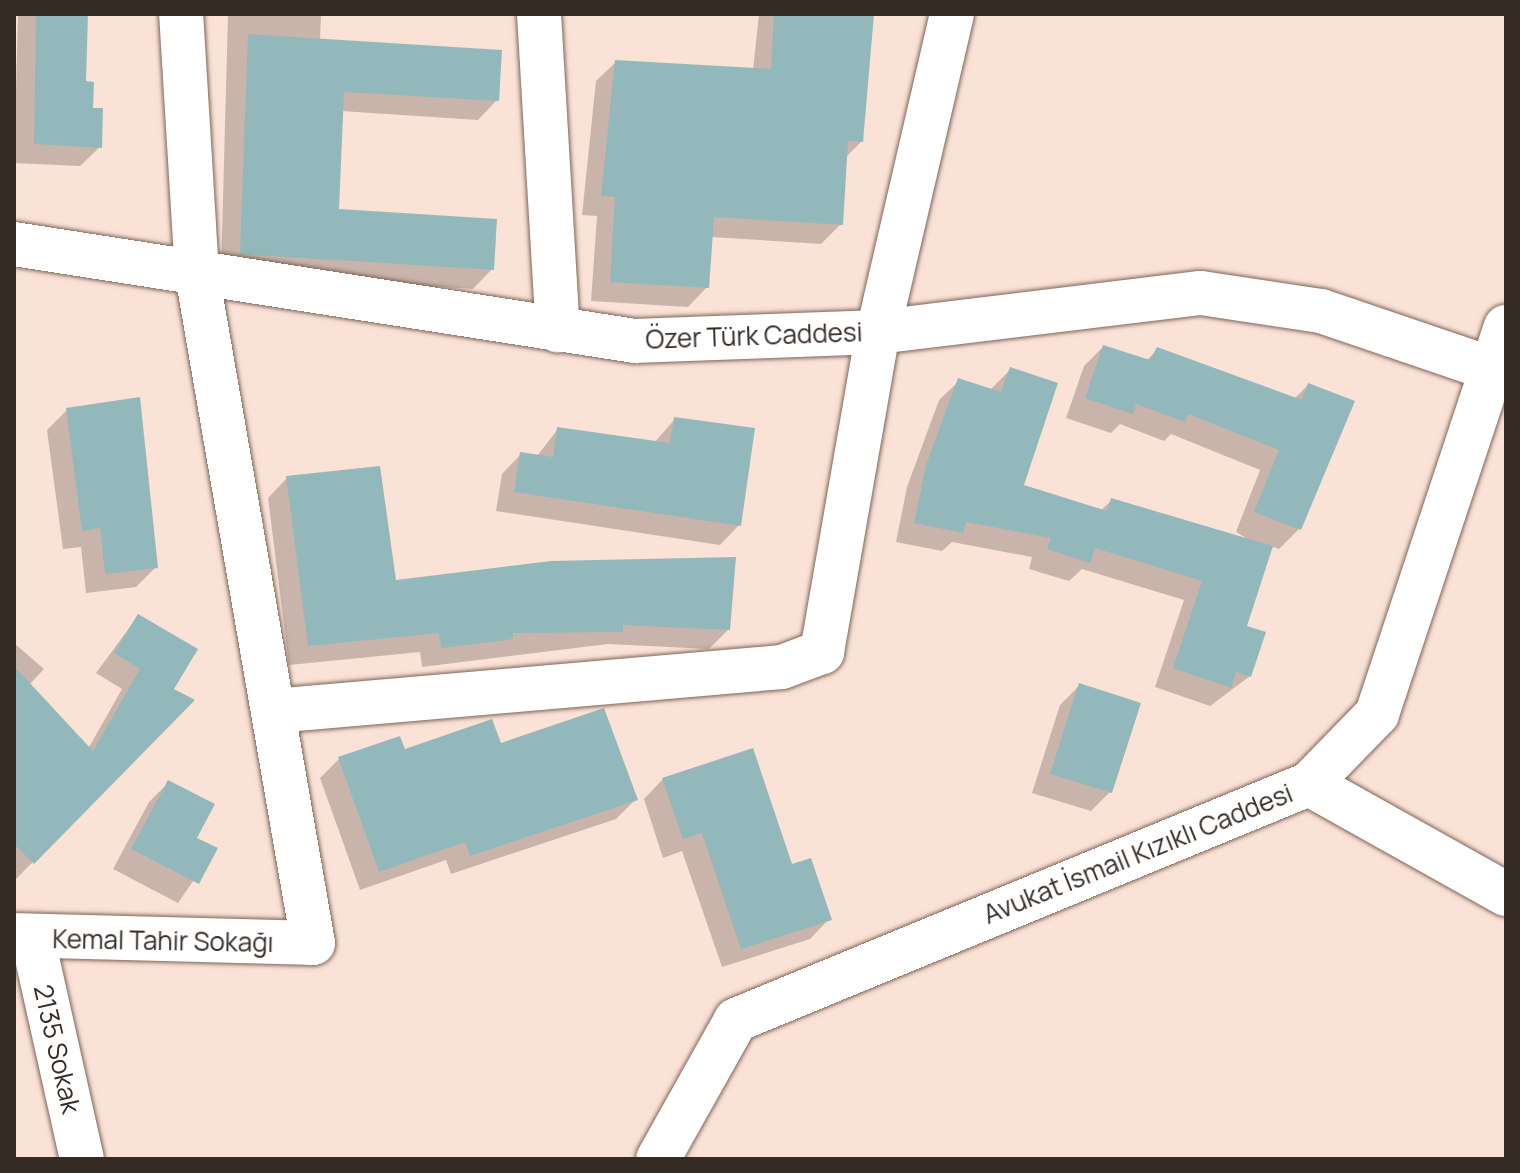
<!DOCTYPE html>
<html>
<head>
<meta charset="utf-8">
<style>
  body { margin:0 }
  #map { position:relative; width:1520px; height:1173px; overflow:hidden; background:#fbe2d6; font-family:Manrope,sans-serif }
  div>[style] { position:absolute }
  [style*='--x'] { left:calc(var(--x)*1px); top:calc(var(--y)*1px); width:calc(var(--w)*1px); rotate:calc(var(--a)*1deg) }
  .shadow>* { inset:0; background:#0003 }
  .building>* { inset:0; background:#93b8bb }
  .roads { filter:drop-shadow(0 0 2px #7f6457) drop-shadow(0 0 2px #7f6457) }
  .minor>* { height:44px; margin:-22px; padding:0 22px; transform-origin:22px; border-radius:22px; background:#fff }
  .tertiary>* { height:44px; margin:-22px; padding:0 22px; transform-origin:22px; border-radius:22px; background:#fff }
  span { translate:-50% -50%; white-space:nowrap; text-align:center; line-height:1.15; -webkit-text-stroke:6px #fff; paint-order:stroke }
  .street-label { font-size:26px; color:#352a24 }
  .frame { position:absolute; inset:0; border:16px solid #352a24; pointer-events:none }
</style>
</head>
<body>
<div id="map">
  <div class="shadow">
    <i style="clip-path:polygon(18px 14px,86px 14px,84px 83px,100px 147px,80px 166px,14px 163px)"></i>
    <i style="clip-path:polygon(228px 14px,321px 14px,320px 40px,497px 100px,478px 120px,341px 111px,337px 211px,492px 269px,473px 289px,221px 273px)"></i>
    <i style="clip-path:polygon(759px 14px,871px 14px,861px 142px,845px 158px,841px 224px,821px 244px,711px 237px,707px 287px,688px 307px,591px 301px,597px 216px,582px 215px,596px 81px,616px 62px,753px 70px)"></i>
    <i style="clip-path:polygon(1103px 347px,1146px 361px,1158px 349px,1294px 399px,1308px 385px,1299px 529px,1279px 549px,1271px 546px,1244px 627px,1250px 676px,1210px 706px,1155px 687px,1184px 600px,1082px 569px,1069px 581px,1029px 569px,1032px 557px,952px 542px,942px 551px,896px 542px,907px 487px,939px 400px,959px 381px,991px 389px,1011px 369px,1021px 486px,1100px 511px,1112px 500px,1251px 541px,1236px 532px,1260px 470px,1171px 434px,1164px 441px,1120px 424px,1111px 433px,1066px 418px,1084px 366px)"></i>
    <i style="clip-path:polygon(67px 410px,156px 567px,136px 587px,86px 593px,81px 547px,63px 549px,47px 430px)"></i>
    <i style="clip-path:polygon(675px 419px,739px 525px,720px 545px,496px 511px,502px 474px,521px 454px,537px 456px,558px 429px,654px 443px)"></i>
    <i style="clip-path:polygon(287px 478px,395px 583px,729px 629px,709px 649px,608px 644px,422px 667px,420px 652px,289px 665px,268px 498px)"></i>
    <i style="clip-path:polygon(138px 616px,172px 690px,192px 701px,14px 881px,14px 643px,44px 669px,29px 685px,88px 749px,122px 689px,96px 673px)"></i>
    <i style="clip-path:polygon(1079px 686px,1110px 792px,1091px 811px,1032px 793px,1060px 705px)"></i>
    <i style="clip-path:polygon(499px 745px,635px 800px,616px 819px,451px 874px,446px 860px,360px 890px,320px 778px,339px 759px)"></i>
    <i style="clip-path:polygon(663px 779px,790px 867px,829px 919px,810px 939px,722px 967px,682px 851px,663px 858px,644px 799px)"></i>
    <i style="clip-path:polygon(168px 783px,195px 838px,215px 849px,178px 903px,113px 869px,149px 802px)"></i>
  </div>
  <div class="building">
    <i style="clip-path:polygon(36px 14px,88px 14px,86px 81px,94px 82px,93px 108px,103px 108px,102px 148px,34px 144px)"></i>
    <i style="clip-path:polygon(774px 14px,874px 14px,863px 142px,848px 141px,843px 225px,714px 217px,709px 288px,610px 282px,615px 197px,601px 196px,615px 60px,771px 69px)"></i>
    <i style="clip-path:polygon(248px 34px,502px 50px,499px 101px,344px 92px,339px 209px,497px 219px,494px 270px,240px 254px)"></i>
    <i style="clip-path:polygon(1103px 345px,1150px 360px,1157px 347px,1302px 400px,1308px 383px,1355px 401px,1301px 530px,1254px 512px,1279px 450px,1188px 414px,1185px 422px,1136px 404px,1133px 414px,1085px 398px)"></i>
    <i style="clip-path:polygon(1010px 367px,1058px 383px,1024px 485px,1107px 511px,1111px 498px,1273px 546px,1247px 626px,1266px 632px,1251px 677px,1236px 672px,1231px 688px,1173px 668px,1202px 581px,1095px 548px,1090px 563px,1047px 549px,1051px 538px,966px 522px,963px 533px,914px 523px,926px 465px,958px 378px,1001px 392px)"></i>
    <i style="clip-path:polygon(140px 397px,158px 568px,105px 574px,100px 528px,82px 531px,66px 408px)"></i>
    <i style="clip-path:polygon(674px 417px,755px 428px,741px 526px,514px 492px,520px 452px,553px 457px,557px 427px,670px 443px)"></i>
    <i style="clip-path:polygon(380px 466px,396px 580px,551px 561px,736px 557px,730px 630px,623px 625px,623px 632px,513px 633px,513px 639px,441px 648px,439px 633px,308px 646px,286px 476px)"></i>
    <i style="clip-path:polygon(138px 614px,198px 649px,174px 689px,195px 700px,34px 864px,14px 844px,14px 666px,93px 751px,140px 669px,114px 653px)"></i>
    <i style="clip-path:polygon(1079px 683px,1141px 703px,1112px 793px,1050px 774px)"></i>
    <i style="clip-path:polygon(604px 708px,638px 800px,470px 856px,465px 842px,379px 872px,338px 757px,400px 736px,405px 749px,492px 719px,501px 743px)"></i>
    <i style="clip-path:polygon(753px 748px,792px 864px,811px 858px,832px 920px,741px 949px,702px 833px,683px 839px,662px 778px)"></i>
    <i style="clip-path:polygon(168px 780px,215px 804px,197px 838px,218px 848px,199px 884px,131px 849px)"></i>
  </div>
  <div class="roads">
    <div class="minor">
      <i style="--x:539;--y:14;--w:317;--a:86.6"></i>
      <i style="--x:14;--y:244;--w:629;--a:8.88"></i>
      <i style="--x:635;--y:341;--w:243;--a:-2.1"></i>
      <i style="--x:878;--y:332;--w:325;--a:-6.9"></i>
      <i style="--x:1201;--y:293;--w:121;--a:8.5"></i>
      <i style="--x:1321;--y:311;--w:195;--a:18.8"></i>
      <i style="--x:273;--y:711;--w:511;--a:-4.94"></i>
      <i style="--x:782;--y:667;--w:43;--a:-20.6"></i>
      <i style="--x:822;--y:652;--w:325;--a:-80.1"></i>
      <i style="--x:878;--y:332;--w:326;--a:-76.9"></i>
      <i style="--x:14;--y:935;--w:299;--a:1.5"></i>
      <i style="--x:313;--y:943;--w:679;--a:-99.84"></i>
      <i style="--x:197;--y:274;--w:260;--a:-93.5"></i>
      <i style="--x:33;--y:940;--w:224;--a:77.4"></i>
    </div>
    <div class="tertiary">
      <i style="--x:1309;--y:784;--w:226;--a:29.2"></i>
      <i style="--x:658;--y:1159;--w:159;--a:-60.7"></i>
      <i style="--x:736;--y:1020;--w:620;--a:-22.39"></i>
      <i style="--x:1309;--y:784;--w:98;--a:-45.8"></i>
      <i style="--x:1377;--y:714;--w:408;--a:-71.6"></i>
    </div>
  </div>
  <div class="street-label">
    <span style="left:754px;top:336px;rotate:-2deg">Özer Türk Caddesi</span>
    <span style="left:1138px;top:854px;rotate:-22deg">Avukat İsmail Kızıklı Caddesi</span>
    <span style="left:163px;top:941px;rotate:1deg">Kemal Tahir Sokağı</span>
    <span style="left:57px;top:1049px;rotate:77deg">2135 Sokak</span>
  </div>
  <div class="frame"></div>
</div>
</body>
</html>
